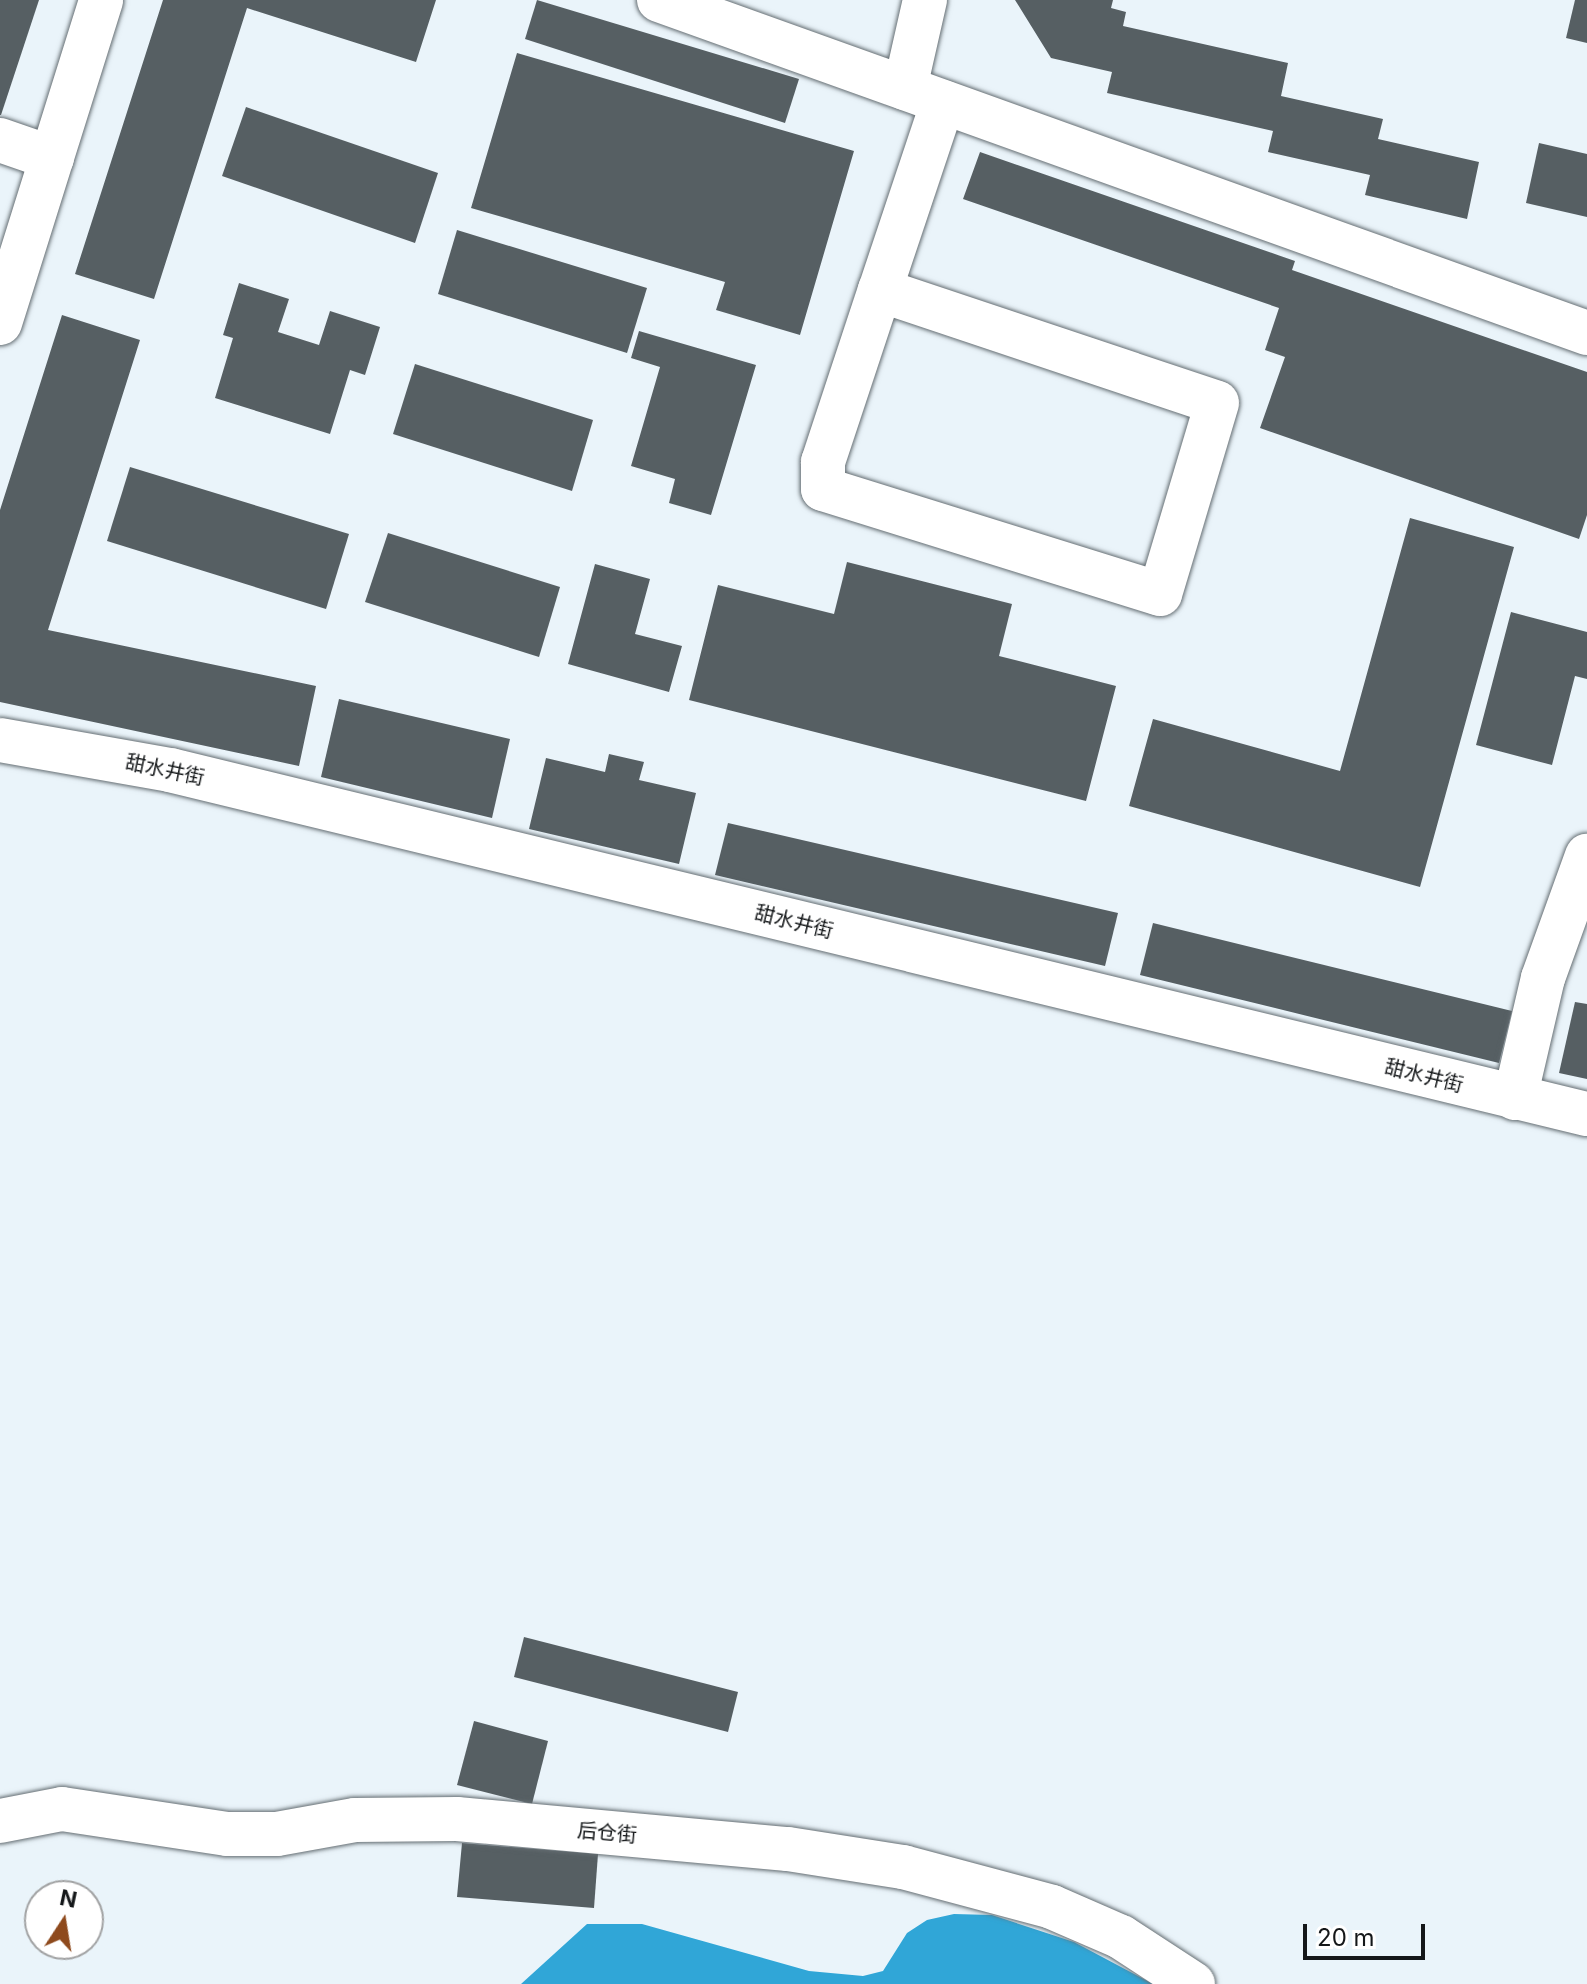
<!DOCTYPE html>
<html>
<head>
<meta charset="utf-8">
<style>
  body { margin:0 }
  #map { position:relative; width:1587px; height:1984px; overflow:hidden; background:#eaf4fa; font-family:Inter,"Noto Sans SC",sans-serif }
  div>[style] { position:absolute }
  [style*='--x'] { left:calc(var(--x)*1px); top:calc(var(--y)*1px); width:calc(var(--w)*1px); rotate:calc(var(--a)*1deg) }
  .water>* { inset:0; background:#30a6d7 }
  .building>* { inset:0; background:#565f63 }
  .roads { filter:drop-shadow(0 0 2px #656e73) drop-shadow(0 0 2px #656e73) }
  .minor>* { height:44px; margin:-22px; padding:0 22px; transform-origin:22px; border-radius:22px; background:#fff }
  span { translate:-50% -50%; white-space:nowrap; text-align:center; line-height:1.15; -webkit-text-stroke:8px #fff; paint-order:stroke }
  .street-label { font-size:20px; color:#141719 }
  .north { position:absolute; left:24px; top:1880px; width:80px; height:80px; box-sizing:border-box; background:#fff; border:2px solid #a1a2a3; border-radius:50%; rotate:12deg; font-size:22px; font-weight:700; line-height:32px; text-align:center; color:#141719 }
  .north::after { content:''; display:block; margin:auto; width:28px; height:36px; background:#8e4a1d; clip-path:polygon(50% 0,100% 100%,50% 72%,0 100%) }
  .scale { position:absolute; left:1303px; top:1924px; width:122px; height:36px; box-sizing:border-box; border:4px solid #141719; border-top:0; padding-left:10px; font-size:24px; line-height:28px; white-space:nowrap; color:#141719; -webkit-text-stroke:6px #fff; paint-order:stroke }
</style>
</head>
<body>
<div id="map">
  <div class="water">
    <i style="clip-path:polygon(954px 1914px,992px 1915px,1074px 1942px,1153px 1984px,521px 1984px,587px 1924px,642px 1924px,809px 1971px,863px 1976px,883px 1971px,907px 1933px,927px 1920px)"></i>
  </div>
  <div class="building">
    <i style="clip-path:polygon(0 0,39px 0,1px 115px,0 115px)"></i>
    <i style="clip-path:polygon(163px 0,436px 0,416px 62px,247px 8px,154px 299px,75px 274px)"></i>
    <i style="clip-path:polygon(537px 0,799px 79px,785px 123px,525px 39px)"></i>
    <i style="clip-path:polygon(1015px 0,1113px 0,1111px 8px,1126px 12px,1123px 26px,1288px 63px,1281px 96px,1383px 119px,1378px 139px,1479px 162px,1467px 219px,1365px 195px,1370px 175px,1268px 152px,1273px 131px,1107px 93px,1112px 72px,1051px 58px)"></i>
    <i style="clip-path:polygon(1575px 0,1587px 0,1587px 43px,1566px 38px)"></i>
    <i style="clip-path:polygon(517px 53px,854px 151px,800px 335px,716px 310px,725px 282px,471px 208px)"></i>
    <i style="clip-path:polygon(246px 107px,438px 173px,415px 243px,222px 176px)"></i>
    <i style="clip-path:polygon(1539px 143px,1587px 154px,1587px 217px,1526px 203px)"></i>
    <i style="clip-path:polygon(980px 152px,1295px 261px,1292px 270px,1587px 372px,1587px 515px,1579px 539px,1260px 428px,1285px 357px,1265px 350px,1279px 308px,963px 199px)"></i>
    <i style="clip-path:polygon(457px 230px,647px 288px,627px 353px,438px 294px)"></i>
    <i style="clip-path:polygon(239px 283px,289px 299px,278px 332px,319px 345px,330px 311px,380px 327px,365px 375px,350px 370px,330px 434px,215px 398px,233px 338px,223px 335px)"></i>
    <i style="clip-path:polygon(62px 315px,140px 340px,48px 630px,316px 686px,299px 766px,0 702px,0 510px)"></i>
    <i style="clip-path:polygon(639px 331px,756px 365px,711px 515px,669px 503px,675px 479px,631px 466px,660px 367px,631px 358px)"></i>
    <i style="clip-path:polygon(415px 364px,593px 420px,572px 491px,393px 434px)"></i>
    <i style="clip-path:polygon(130px 467px,349px 534px,326px 609px,107px 541px)"></i>
    <i style="clip-path:polygon(1410px 518px,1514px 547px,1420px 887px,1129px 806px,1153px 719px,1340px 771px)"></i>
    <i style="clip-path:polygon(388px 533px,560px 587px,539px 657px,365px 602px)"></i>
    <i style="clip-path:polygon(847px 562px,1012px 604px,999px 656px,1116px 686px,1086px 801px,689px 700px,718px 585px,834px 614px)"></i>
    <i style="clip-path:polygon(595px 564px,650px 579px,635px 634px,682px 646px,669px 692px,568px 664px)"></i>
    <i style="clip-path:polygon(1511px 612px,1587px 632px,1587px 679px,1575px 676px,1552px 765px,1476px 745px)"></i>
    <i style="clip-path:polygon(339px 699px,510px 739px,492px 818px,321px 777px)"></i>
    <i style="clip-path:polygon(609px 754px,644px 762px,639px 780px,696px 793px,679px 864px,529px 829px,546px 758px,605px 772px)"></i>
    <i style="clip-path:polygon(728px 823px,1118px 913px,1105px 966px,715px 875px)"></i>
    <i style="clip-path:polygon(1153px 923px,1512px 1011px,1499px 1063px,1140px 975px)"></i>
    <i style="clip-path:polygon(1575px 1002px,1587px 1004px,1587px 1079px,1559px 1073px)"></i>
    <i style="clip-path:polygon(524px 1637px,738px 1692px,728px 1732px,514px 1677px)"></i>
    <i style="clip-path:polygon(474px 1721px,548px 1741px,532px 1804px,457px 1785px)"></i>
    <i style="clip-path:polygon(462px 1843px,598px 1854px,594px 1908px,457px 1897px)"></i>
  </div>
  <div class="roads">
    <div class="minor">
      <i style="--x:659;--y:0;--w:986;--a:19.74"></i>
      <i style="--x:905;--y:88;--w:90;--a:-77.2"></i>
      <i style="--x:0;--y:140;--w:55;--a:19.1"></i>
      <i style="--x:880;--y:290;--w:355;--a:18.5"></i>
      <i style="--x:1217;--y:403;--w:199;--a:106.6"></i>
      <i style="--x:1160;--y:594;--w:353;--a:-162.7"></i>
      <i style="--x:823;--y:489;--w:27;--a:-90"></i>
      <i style="--x:823;--y:462;--w:181;--a:-71.7"></i>
      <i style="--x:880;--y:290;--w:198;--a:-71.5"></i>
      <i style="--x:0;--y:323;--w:338;--a:-72.6"></i>
      <i style="--x:0;--y:740;--w:173;--a:10"></i>
      <i style="--x:170;--y:770;--w:1458;--a:13.65"></i>
      <i style="--x:1515;--y:1098;--w:123;--a:-76.9"></i>
      <i style="--x:1543;--y:978;--w:130;--a:-70.2"></i>
      <i style="--x:0;--y:1821;--w:63;--a:-11"></i>
      <i style="--x:62;--y:1809;--w:167;--a:8.6"></i>
      <i style="--x:227;--y:1834;--w:50;--a:0"></i>
      <i style="--x:277;--y:1834;--w:79;--a:-10.2"></i>
      <i style="--x:355;--y:1820;--w:102;--a:-0.6"></i>
      <i style="--x:457;--y:1819;--w:332;--a:5.2"></i>
      <i style="--x:788;--y:1849;--w:116;--a:8.9"></i>
      <i style="--x:903;--y:1867;--w:154;--a:15"></i>
      <i style="--x:1052;--y:1907;--w:75;--a:23.5"></i>
      <i style="--x:1121;--y:1937;--w:86;--a:33.1"></i>
    </div>
  </div>
  <div class="street-label">
    <span style="left:165px;top:770px;rotate:12deg">甜水井街</span>
    <span style="left:794px;top:922px;rotate:14deg">甜水井街</span>
    <span style="left:1424px;top:1076px;rotate:14deg">甜水井街</span>
    <span style="left:607px;top:1833px;rotate:5deg">后仓街</span>
  </div>
  <div class="north">N</div>
  <div class="scale">20 m</div>
</div>
</body>
</html>
